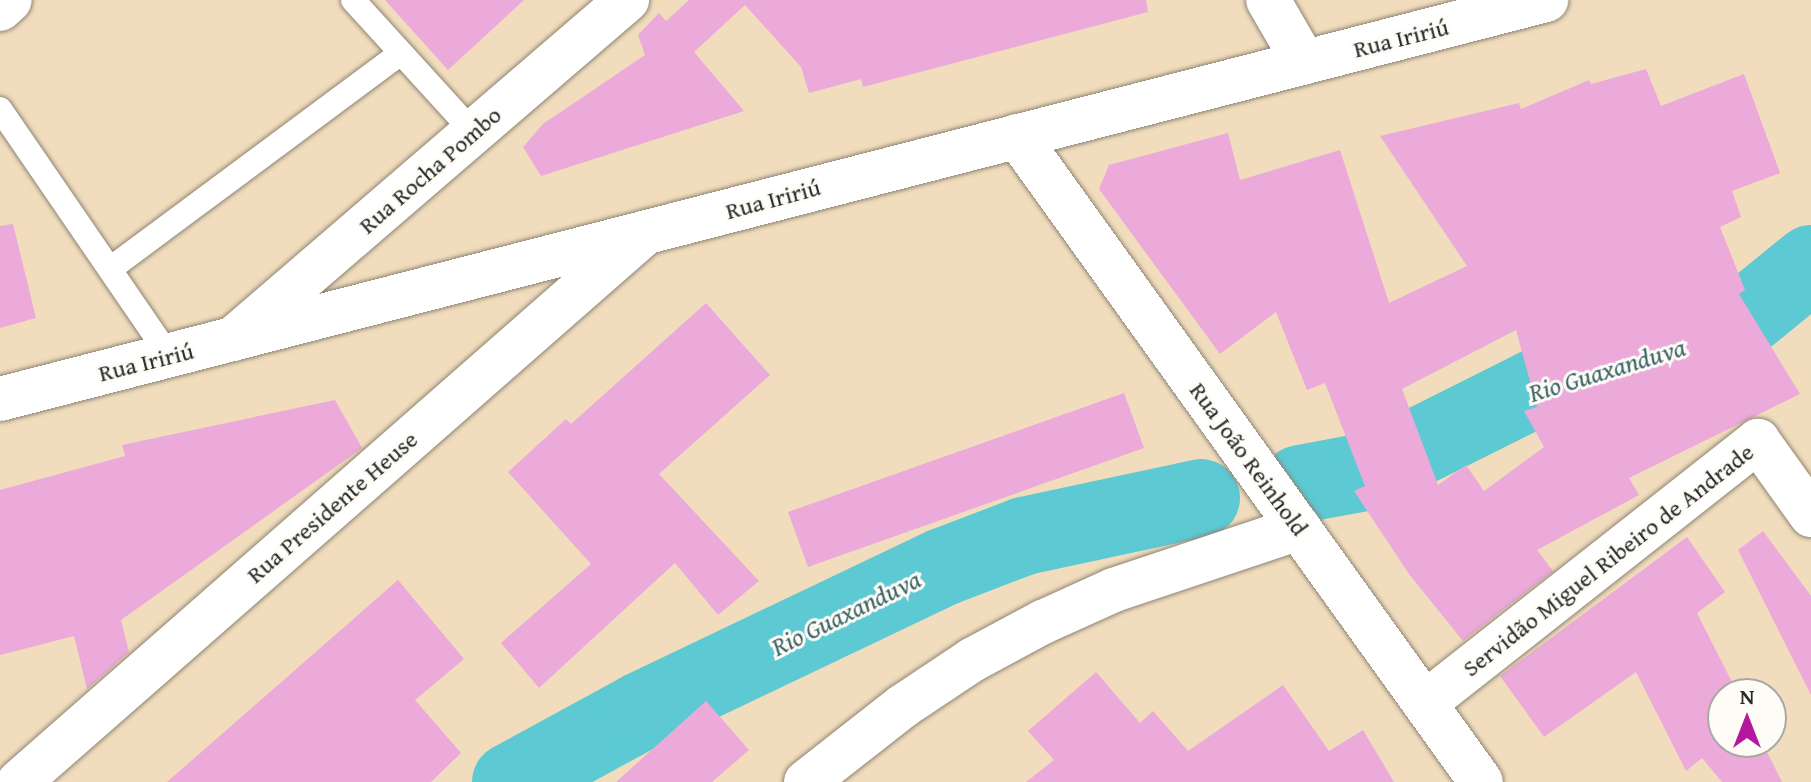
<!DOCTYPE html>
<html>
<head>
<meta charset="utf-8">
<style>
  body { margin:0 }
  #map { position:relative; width:1811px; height:782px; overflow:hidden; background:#f1ddbd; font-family:"Gentium Book Plus",serif }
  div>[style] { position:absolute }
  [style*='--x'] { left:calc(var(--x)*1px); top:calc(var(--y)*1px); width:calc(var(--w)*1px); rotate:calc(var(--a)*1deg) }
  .river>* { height:78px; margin:-39px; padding:0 39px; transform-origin:39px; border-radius:39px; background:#5cc9d3 }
  .building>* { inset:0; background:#ebaad9 }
  .roads { filter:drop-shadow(0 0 2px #8e8474) drop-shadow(0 0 2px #8e8474) }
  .lane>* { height:24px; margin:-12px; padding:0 12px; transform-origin:12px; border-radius:12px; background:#fff }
  .street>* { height:44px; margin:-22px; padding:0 22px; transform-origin:22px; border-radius:22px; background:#fff }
  .primary>* { height:44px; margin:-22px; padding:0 22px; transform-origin:22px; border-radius:22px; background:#fff }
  span { translate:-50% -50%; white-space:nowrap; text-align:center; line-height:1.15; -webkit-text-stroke:6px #fdfcf7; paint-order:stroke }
  .street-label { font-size:24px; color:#2b2b2b }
  .water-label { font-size:26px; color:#3c6266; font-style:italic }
  .north { position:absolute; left:1707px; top:678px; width:80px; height:80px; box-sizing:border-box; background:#fdfcf7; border:2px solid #a9a8a5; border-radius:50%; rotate:0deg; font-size:22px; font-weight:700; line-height:32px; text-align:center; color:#2b2b2b }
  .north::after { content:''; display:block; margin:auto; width:28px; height:36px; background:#b5179e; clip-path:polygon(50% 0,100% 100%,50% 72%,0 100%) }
</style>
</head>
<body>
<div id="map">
  <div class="river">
    <i style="--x:1300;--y:484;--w:71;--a:-10.5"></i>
    <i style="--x:1370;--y:471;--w:188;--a:-26.6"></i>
    <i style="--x:1538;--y:387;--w:194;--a:-15.8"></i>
    <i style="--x:1725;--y:334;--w:111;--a:-39.1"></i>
    <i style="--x:511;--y:782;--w:148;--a:-28.6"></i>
    <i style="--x:641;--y:711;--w:335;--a:-25.5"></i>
    <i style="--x:943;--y:567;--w:87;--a:-20.9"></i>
    <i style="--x:1024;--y:536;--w:181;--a:-12.1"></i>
  </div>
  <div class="building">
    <i style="clip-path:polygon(385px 0,524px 0,448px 70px)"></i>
    <i style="clip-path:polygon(689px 0,1146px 0,1148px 12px,863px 87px,861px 79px,809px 93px,801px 67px,745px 5px,694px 52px,744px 111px,541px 176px,523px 147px,543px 124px,645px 55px,638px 35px,659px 13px,666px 21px)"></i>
    <i style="clip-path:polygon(evenodd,1646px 69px,1661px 106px,1744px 74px,1780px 173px,1732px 191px,1741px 217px,1720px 227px,1745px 290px,1739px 294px,1800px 394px,1629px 478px,1639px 495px,1537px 550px,1553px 571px,1463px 641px,1409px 574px,1354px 491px,1365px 486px,1325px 383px,1307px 390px,1276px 312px,1220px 354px,1099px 189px,1109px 165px,1228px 133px,1240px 180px,1340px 150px,1389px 303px,1467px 266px,1380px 136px,1519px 103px,1521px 109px,1589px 80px,1591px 84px,1646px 69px,1516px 330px,1537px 407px,1524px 411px,1544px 447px,1484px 491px,1466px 465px,1438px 485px,1402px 389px,1516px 330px)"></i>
    <i style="clip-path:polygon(13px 224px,36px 318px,0 328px,0 226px)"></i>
    <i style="clip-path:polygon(706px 303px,770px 375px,659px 474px,759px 581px,718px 615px,675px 563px,539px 688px,501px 643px,591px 564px,508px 472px,566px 419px,571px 424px)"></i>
    <i style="clip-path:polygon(1124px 393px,1144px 448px,808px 567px,788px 512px)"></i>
    <i style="clip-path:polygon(335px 400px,362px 448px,121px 620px,129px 652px,87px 689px,74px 636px,0 655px,0 490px,125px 456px,122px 445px)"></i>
    <i style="clip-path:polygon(1763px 531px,1811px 596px,1811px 695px,1738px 550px)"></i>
    <i style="clip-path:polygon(1687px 537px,1725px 592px,1697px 613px,1738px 694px,1723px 694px,1723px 742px,1762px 742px,1782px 782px,1722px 782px,1702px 758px,1686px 771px,1636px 672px,1544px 737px,1500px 676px)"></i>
    <i style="clip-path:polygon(398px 580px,464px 659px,415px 700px,461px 753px,431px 782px,167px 782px)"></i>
    <i style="clip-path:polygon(1096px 672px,1140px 723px,1153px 711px,1188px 751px,1283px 685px,1329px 751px,1363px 730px,1394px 782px,1026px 782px,1054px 760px,1028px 731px)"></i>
    <i style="clip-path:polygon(706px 701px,749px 750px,712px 782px,616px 782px)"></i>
  </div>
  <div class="roads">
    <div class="lane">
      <i style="--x:353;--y:0;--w:178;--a:47.7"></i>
      <i style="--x:0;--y:109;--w:299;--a:55.6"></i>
      <i style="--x:110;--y:269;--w:360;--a:-36.6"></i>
    </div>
    <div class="street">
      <i style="--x:1268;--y:0;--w:72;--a:59.9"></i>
      <i style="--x:0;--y:9;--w:13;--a:-42"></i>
      <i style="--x:1017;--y:136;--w:795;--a:54.31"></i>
      <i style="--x:233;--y:339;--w:520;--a:-40.71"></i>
      <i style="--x:1425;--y:703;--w:424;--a:-38.2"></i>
      <i style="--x:1758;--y:441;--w:91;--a:54.4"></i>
      <i style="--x:19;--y:782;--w:833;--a:-41.25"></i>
      <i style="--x:806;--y:782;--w:123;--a:-38.1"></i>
      <i style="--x:903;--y:706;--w:83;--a:-33.7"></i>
      <i style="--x:972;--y:660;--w:81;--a:-28.2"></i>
      <i style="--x:1043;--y:622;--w:78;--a:-24.3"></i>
      <i style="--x:1114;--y:590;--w:195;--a:-18.5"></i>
    </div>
    <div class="primary">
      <i style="--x:0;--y:399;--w:1597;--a:-14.47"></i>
    </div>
  </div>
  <div class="street-label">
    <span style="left:1401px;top:38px;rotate:-14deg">Rua Iririú</span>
    <span style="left:430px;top:170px;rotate:-41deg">Rua Rocha Pombo</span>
    <span style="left:773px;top:199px;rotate:-15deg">Rua Iririú</span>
    <span style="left:146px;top:362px;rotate:-14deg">Rua Iririú</span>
    <span style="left:1249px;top:459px;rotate:54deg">Rua João Reinhold</span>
    <span style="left:332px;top:507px;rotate:-41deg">Rua Presidente Heuse</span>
    <span style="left:1608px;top:560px;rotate:-38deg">Servidão Miguel Ribeiro de Andrade</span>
  </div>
  <div class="water-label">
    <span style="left:1607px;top:370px;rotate:-17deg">Rio Guaxanduva</span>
    <span style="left:846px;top:613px;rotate:-26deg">Rio Guaxanduva</span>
  </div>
  <div class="north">N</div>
</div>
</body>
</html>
